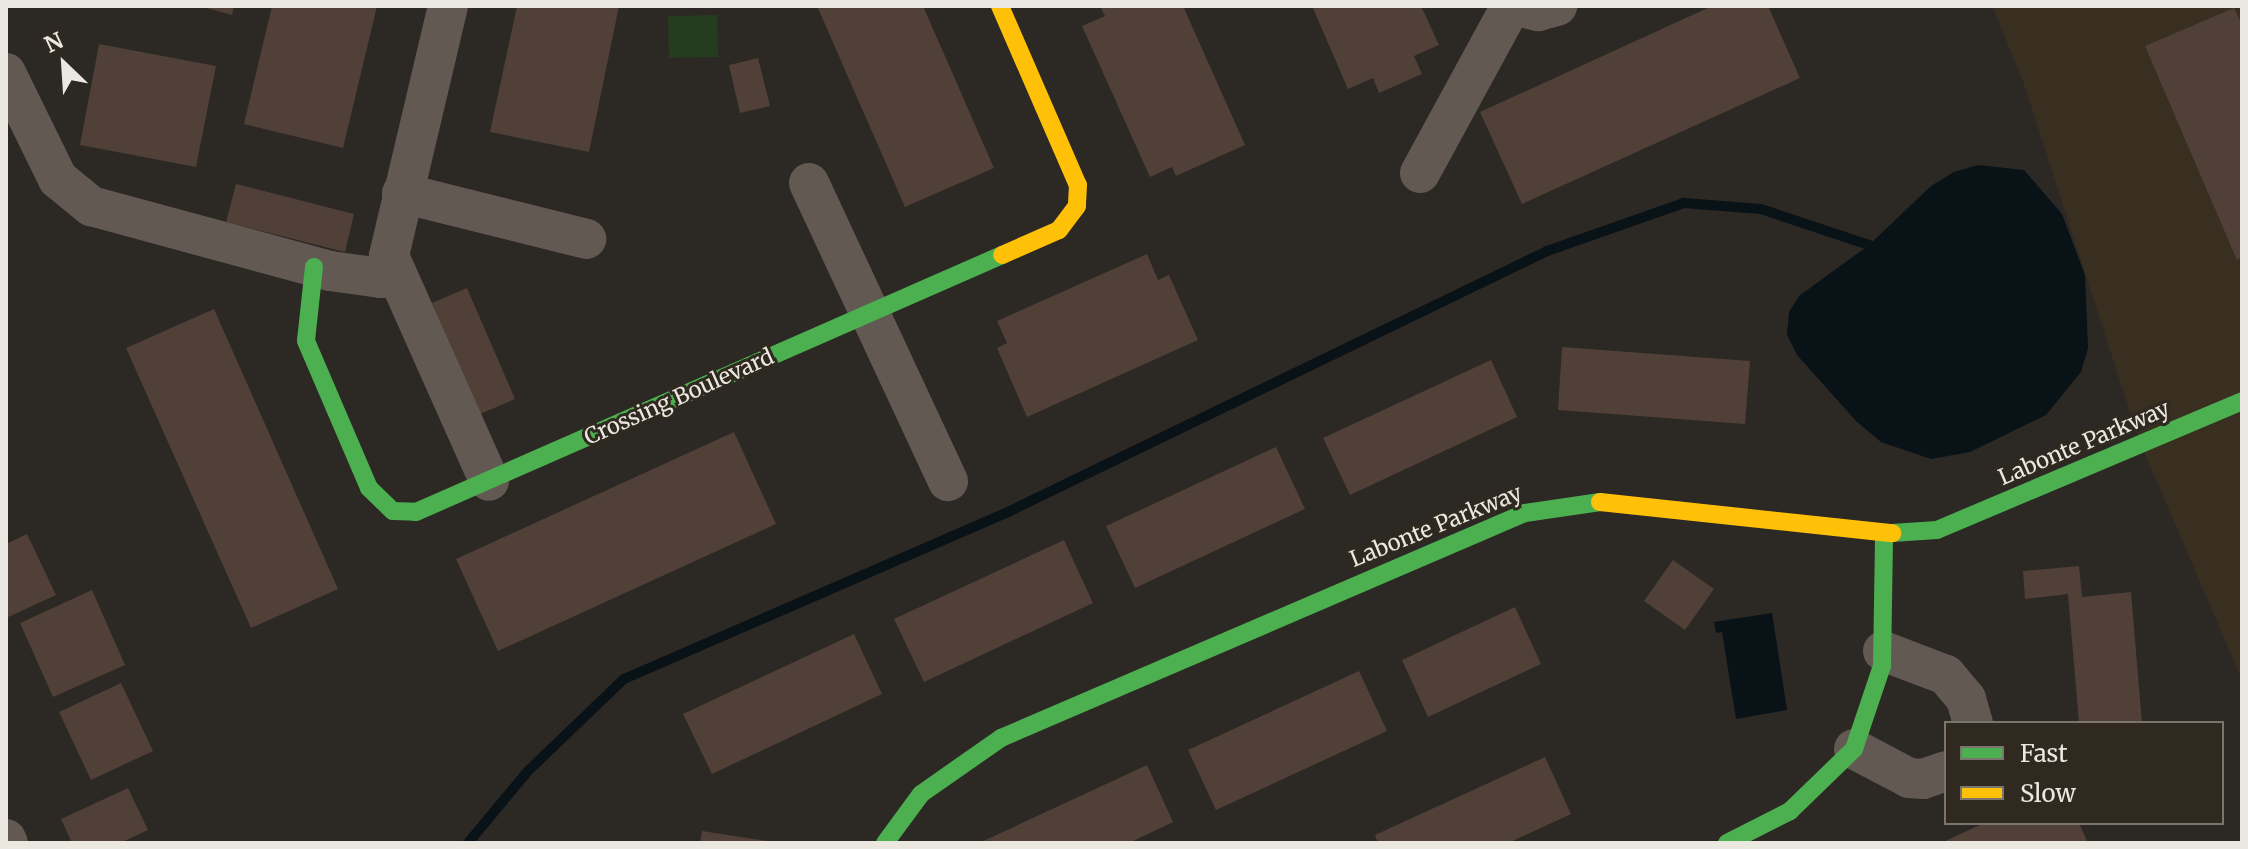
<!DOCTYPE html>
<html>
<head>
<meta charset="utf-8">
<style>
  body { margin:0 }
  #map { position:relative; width:2248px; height:849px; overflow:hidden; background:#2c2824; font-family:Merriweather,serif }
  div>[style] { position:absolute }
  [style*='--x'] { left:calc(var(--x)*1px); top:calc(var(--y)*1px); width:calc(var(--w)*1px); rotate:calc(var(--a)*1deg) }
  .commercial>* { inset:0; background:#382f21 }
  .green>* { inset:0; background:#253d1e }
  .water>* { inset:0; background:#081217 }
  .stream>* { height:10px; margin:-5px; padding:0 5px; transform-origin:5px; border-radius:5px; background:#081217 }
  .building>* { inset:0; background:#504038 }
  .street>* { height:40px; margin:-20px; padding:0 20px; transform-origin:20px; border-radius:20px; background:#625953 }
  .fast>* { height:18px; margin:-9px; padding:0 9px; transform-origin:9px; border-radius:9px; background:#4caf50 }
  .slow>* { height:18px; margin:-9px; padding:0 9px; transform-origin:9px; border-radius:9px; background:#ffc107 }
  span { translate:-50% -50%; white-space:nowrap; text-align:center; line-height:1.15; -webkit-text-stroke:6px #2f2920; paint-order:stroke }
  .street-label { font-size:22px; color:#ebe7e1 }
  .frame { position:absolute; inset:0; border:8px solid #ebe7e1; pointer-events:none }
  .legend { position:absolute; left:1944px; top:721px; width:280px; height:104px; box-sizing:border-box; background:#2f2920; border:2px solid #7a756d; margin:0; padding:10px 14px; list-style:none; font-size:24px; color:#ebe7e1 }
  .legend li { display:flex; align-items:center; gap:16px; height:40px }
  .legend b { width:40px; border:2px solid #7a756d }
  .north { position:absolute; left:24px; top:24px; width:80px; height:80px; -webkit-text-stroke:6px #2f2920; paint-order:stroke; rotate:335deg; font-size:22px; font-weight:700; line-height:32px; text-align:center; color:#ebe7e1 }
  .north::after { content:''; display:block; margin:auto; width:28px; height:36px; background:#ebe7e1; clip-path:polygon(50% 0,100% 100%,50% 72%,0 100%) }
</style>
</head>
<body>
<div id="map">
  <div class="commercial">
    <i style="clip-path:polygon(1992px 6px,2242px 6px,2242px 680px,2139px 440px,2023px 81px)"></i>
  </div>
  <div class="green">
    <i style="clip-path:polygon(717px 15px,718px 57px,669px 58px,668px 16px)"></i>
  </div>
  <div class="water">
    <i style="clip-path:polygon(1978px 165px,2024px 170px,2062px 214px,2085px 275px,2088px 348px,2081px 372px,2046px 415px,1970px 452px,1931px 459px,1881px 442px,1856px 421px,1797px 355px,1787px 335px,1789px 312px,1799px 296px,1869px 245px,1931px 186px,1954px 172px)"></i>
    <i style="clip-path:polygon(1772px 613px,1787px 710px,1736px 719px,1722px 632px,1716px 633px,1714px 622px)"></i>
  </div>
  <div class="stream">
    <i style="--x:468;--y:843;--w:94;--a:-50.2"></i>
    <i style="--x:528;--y:771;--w:133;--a:-43.8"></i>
    <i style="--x:624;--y:679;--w:421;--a:-23.5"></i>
    <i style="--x:1010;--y:511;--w:597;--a:-25.83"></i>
    <i style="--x:1547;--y:251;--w:145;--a:-19.3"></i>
    <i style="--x:1684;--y:203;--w:77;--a:4.5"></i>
    <i style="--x:1761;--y:209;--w:114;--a:18.4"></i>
  </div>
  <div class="building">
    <i style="clip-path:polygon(199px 6px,234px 6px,232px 15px)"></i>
    <i style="clip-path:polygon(272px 6px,377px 6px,343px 148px,244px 124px)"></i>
    <i style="clip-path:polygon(517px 6px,619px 6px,589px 152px,490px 132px)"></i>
    <i style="clip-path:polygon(817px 6px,923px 6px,994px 168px,905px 207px)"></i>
    <i style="clip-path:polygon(1100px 6px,1183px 6px,1245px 145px,1176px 176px,1172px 167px,1150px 177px,1082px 26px,1105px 16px)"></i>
    <i style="clip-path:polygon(1312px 6px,1421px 6px,1439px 45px,1414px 56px,1422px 74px,1379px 93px,1373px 78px,1348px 89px)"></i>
    <i style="clip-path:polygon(1712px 6px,1768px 6px,1800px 78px,1522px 204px,1480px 112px)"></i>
    <i style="clip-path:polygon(2234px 8px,2242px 25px,2242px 257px,2237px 260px,2145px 46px)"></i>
    <i style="clip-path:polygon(99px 44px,216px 66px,196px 167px,80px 145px)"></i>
    <i style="clip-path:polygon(758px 58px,770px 106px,740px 113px,729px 65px)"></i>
    <i style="clip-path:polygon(236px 184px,354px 214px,345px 252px,226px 222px)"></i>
    <i style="clip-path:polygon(1147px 254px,1158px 280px,1169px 275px,1198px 340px,1027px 417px,997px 348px,1007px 343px,997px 321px)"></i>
    <i style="clip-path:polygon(467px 288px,515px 399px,480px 414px,432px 303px)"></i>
    <i style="clip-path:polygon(214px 309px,338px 589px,251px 628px,126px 348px)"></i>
    <i style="clip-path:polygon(1562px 347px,1750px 361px,1745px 424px,1558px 410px)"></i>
    <i style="clip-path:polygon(1491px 360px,1517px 417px,1350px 495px,1323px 438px)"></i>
    <i style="clip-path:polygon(734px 432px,776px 524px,498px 651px,456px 559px)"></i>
    <i style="clip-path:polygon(1276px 447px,1305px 509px,1135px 588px,1106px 526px)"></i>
    <i style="clip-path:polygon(27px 534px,56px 595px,6px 618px,6px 544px)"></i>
    <i style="clip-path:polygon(1064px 540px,1093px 603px,924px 682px,894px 619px)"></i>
    <i style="clip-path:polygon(1673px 560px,1714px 589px,1685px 630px,1644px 601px)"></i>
    <i style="clip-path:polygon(2079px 566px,2082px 597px,2131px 592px,2142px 723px,2079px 723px,2068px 594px,2025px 599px,2023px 571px)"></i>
    <i style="clip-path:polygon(92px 590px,125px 665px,53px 697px,20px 623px)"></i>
    <i style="clip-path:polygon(1515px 607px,1541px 664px,1428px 717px,1402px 660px)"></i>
    <i style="clip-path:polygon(854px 634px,882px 694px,712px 774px,683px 714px)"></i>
    <i style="clip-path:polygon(1359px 671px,1387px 731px,1216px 810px,1188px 750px)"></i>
    <i style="clip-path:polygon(121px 683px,153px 751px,91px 780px,59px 712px)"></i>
    <i style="clip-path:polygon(1545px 757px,1571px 814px,1508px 843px,1378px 843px,1375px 835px)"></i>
    <i style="clip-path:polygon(1147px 765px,1173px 822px,1129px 843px,979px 843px)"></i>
    <i style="clip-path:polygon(128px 788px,148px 830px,120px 843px,72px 843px,61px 819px)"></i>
    <i style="clip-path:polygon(1984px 823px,2079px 823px,2088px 843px,1941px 843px)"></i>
    <i style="clip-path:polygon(702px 831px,768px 841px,768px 843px,700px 843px)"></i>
  </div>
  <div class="street">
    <i style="--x:448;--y:6;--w:257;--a:103.3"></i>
    <i style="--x:389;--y:256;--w:246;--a:66"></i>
    <i style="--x:1516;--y:6;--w:23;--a:13"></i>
    <i style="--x:1538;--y:11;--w:20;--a:-15"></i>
    <i style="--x:6;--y:73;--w:118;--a:63.9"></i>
    <i style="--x:58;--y:179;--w:43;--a:39.3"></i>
    <i style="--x:91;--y:206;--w:248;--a:15.2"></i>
    <i style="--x:330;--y:271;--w:51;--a:7.8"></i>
    <i style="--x:381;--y:278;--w:14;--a:-17"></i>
    <i style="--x:1420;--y:173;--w:190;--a:-61.4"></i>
    <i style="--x:809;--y:183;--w:329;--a:65"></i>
    <i style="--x:402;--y:193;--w:190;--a:14"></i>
    <i style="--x:1883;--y:651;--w:67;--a:20.9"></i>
    <i style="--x:1946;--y:675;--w:31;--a:50"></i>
    <i style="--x:1966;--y:699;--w:25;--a:74"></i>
    <i style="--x:1854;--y:749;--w:62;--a:27.8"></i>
    <i style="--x:1909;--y:778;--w:14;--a:4"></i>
    <i style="--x:1923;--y:779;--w:24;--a:-19"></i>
    <i style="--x:6;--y:839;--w:4;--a:63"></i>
  </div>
  <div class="fast">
    <i style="--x:314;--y:267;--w:74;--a:96.2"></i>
    <i style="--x:306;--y:341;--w:160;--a:66.8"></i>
    <i style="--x:369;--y:488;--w:33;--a:44"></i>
    <i style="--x:393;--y:511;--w:23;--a:2"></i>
    <i style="--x:416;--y:512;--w:640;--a:-23.68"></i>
    <i style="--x:1892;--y:533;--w:45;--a:-3.8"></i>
    <i style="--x:1937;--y:530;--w:331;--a:-22.9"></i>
    <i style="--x:885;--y:843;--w:61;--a:-53.7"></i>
    <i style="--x:921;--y:794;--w:98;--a:-35"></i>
    <i style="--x:1001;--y:738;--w:570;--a:-23.24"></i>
    <i style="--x:1525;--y:513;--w:76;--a:-8.3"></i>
    <i style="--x:1727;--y:843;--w:71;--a:-26.9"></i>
    <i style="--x:1790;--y:811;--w:89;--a:-44.1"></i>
    <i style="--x:1854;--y:749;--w:88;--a:-71.4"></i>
    <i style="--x:1882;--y:666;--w:132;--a:-89.1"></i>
  </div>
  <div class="slow">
    <i style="--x:1000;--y:6;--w:195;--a:66.5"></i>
    <i style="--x:1078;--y:185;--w:21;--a:93"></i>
    <i style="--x:1077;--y:206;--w:30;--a:127"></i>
    <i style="--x:1059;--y:230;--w:62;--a:156.3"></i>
    <i style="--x:1600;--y:502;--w:294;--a:6.1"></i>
  </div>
  <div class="street-label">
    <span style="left:679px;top:397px;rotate:-24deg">Crossing Boulevard</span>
    <span style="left:2084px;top:443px;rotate:-23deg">Labonte Parkway</span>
    <span style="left:1436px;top:526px;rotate:-22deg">Labonte Parkway</span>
  </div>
  <div class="frame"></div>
  <ul class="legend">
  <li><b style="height:10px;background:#4caf50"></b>Fast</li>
  <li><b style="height:10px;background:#ffc107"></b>Slow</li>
  </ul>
  <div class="north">N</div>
</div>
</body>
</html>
